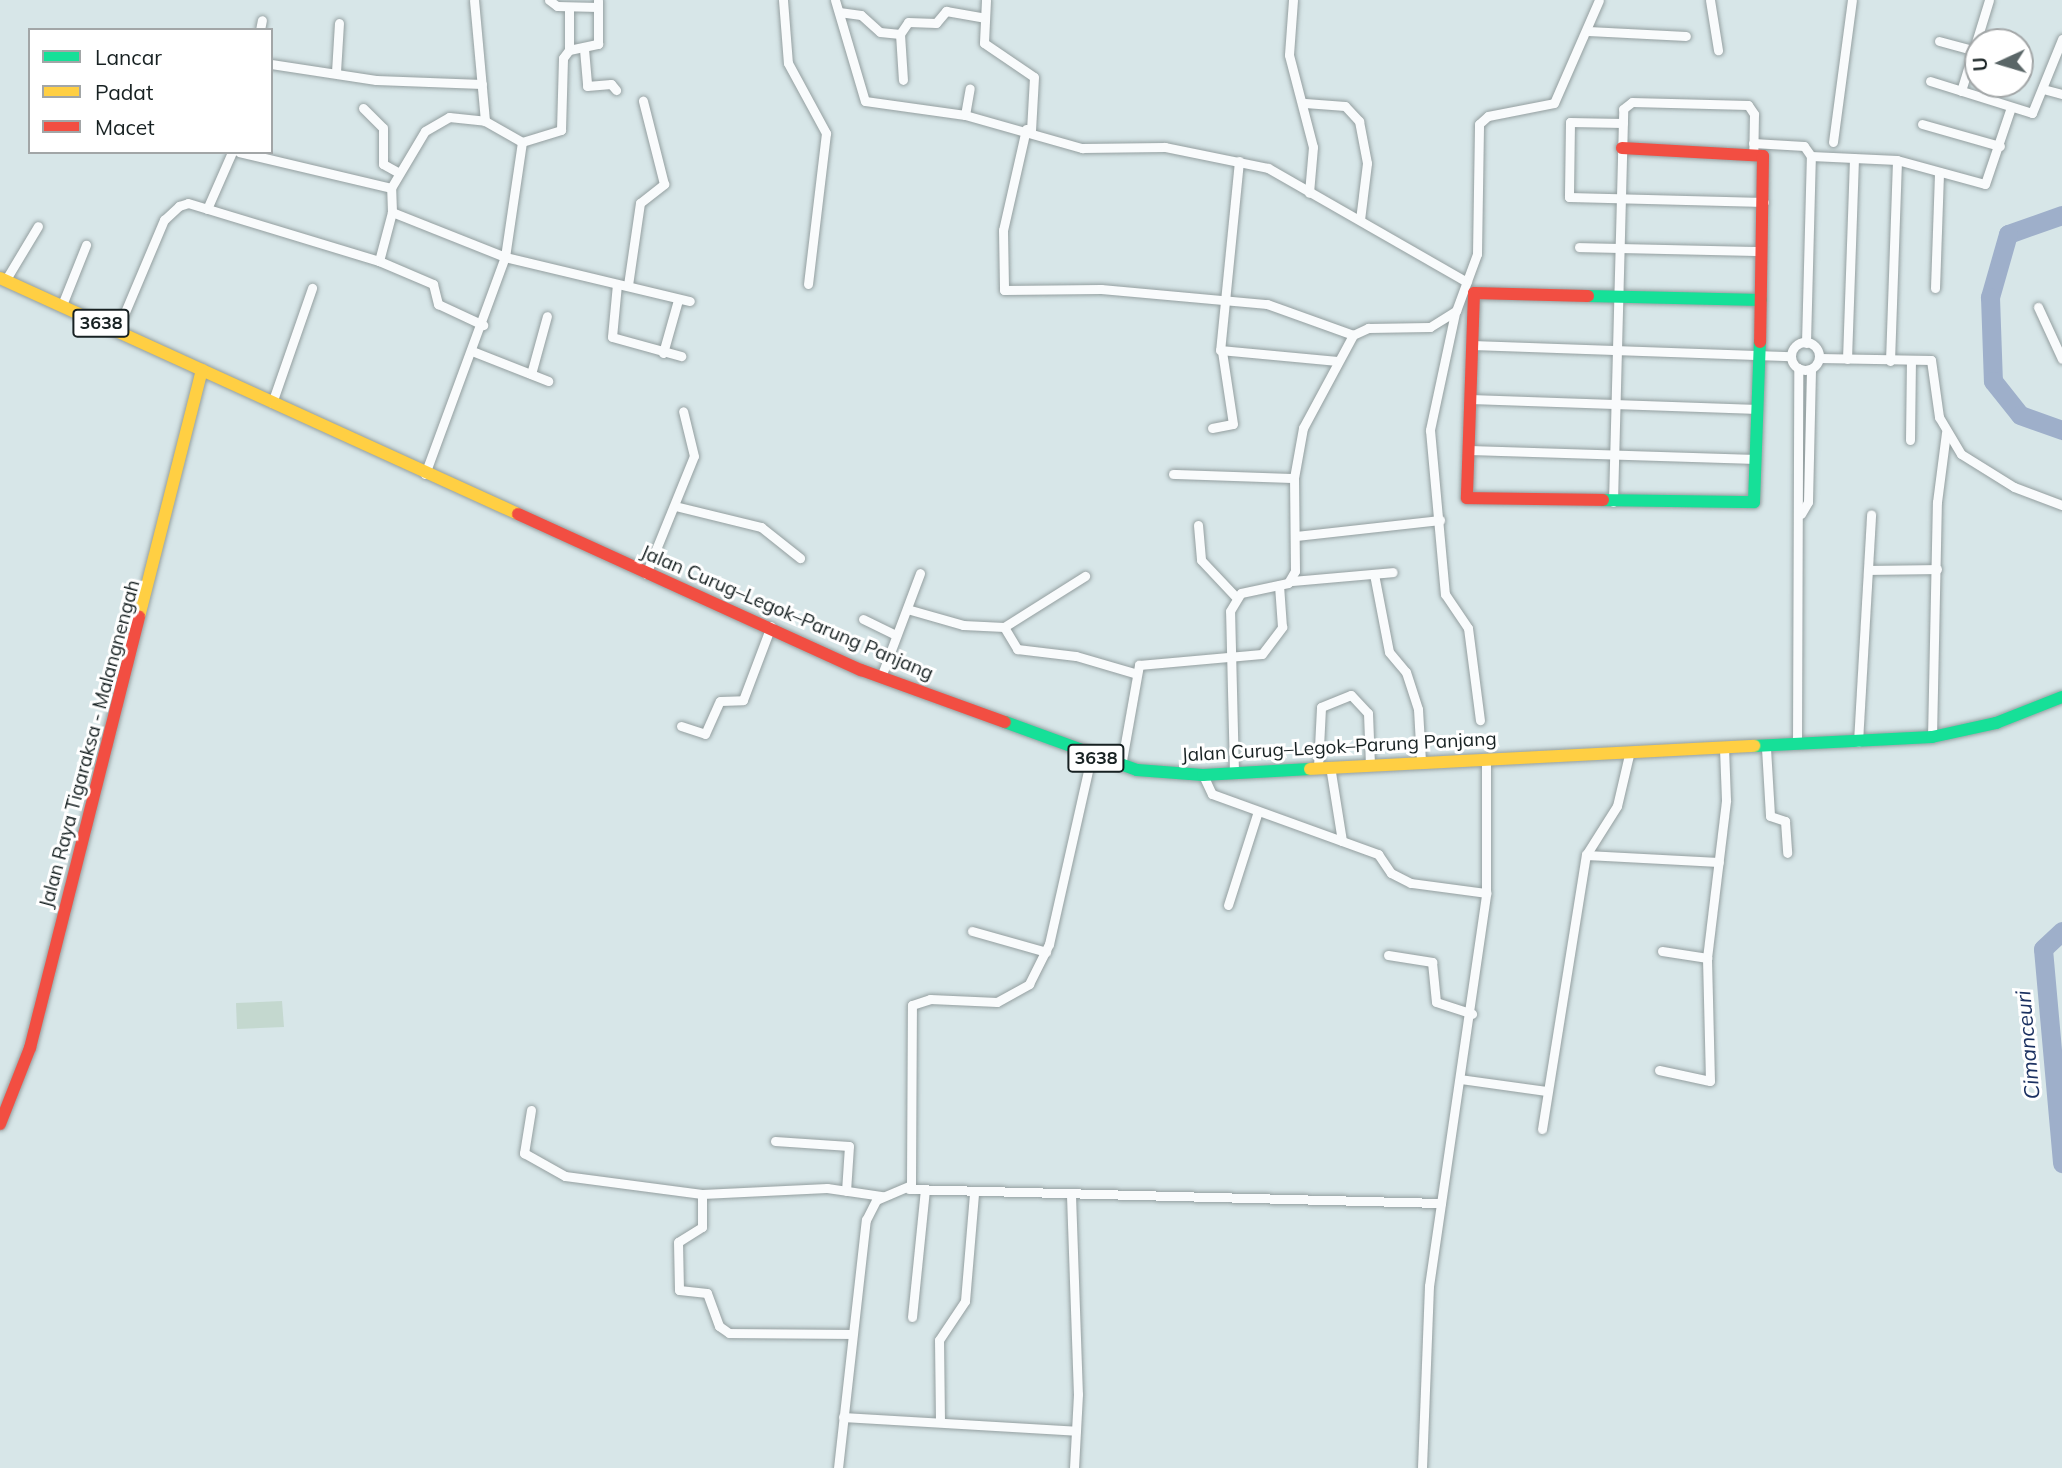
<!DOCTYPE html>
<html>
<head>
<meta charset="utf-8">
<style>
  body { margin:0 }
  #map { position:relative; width:2062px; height:1468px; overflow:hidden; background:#d7e6e8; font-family:Mulish,sans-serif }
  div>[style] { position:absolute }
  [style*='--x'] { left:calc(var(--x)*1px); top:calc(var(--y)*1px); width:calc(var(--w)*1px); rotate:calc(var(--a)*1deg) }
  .green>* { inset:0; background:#c4d8cf }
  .river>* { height:19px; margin:-9.5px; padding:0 9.5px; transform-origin:9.5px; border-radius:9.5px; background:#9eafca }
  .roads { filter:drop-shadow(0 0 2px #949fa0) drop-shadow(0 0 2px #949fa0) }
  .street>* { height:9px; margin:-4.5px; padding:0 4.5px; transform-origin:4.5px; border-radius:4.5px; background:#f9fbfc }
  .street>.ring { margin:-4.5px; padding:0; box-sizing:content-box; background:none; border:9px solid #f9fbfc; border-radius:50% }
  .fast>* { height:12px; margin:-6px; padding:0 6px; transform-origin:6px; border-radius:6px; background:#16e098 }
  .slow>* { height:12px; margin:-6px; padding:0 6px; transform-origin:6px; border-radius:6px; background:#ffcf43 }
  .jam>* { height:12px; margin:-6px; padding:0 6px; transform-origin:6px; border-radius:6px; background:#f24e42 }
  span { translate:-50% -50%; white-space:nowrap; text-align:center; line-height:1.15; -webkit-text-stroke:6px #fff; paint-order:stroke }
  .shield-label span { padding:2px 5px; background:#fff; border:2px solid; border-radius:5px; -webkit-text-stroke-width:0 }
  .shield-label { font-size:18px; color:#172122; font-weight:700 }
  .street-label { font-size:19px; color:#172122 }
  .water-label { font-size:21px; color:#1b3161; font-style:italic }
  .legend { position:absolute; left:28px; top:28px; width:245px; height:126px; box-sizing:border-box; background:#fff; border:2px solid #a2a6a7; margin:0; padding:9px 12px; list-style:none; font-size:21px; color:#172122 }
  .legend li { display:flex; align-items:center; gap:14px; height:35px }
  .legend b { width:35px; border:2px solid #a2a6a7 }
  .north { position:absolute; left:1964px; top:28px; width:70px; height:70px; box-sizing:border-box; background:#fff; border:2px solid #a2a6a7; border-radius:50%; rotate:266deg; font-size:19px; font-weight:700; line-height:28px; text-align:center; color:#172122 }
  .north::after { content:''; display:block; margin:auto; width:24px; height:32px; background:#5a6667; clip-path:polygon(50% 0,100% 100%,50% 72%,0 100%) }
</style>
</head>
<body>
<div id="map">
  <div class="green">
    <i style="clip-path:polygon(282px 1001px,284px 1027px,237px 1029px,236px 1003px)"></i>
  </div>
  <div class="river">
    <i style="--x:2062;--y:215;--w:57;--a:160.6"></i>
    <i style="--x:2008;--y:234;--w:66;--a:105.9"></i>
    <i style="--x:1990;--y:297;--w:84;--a:88"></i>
    <i style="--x:1993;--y:381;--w:43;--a:51.5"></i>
    <i style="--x:2020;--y:415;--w:45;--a:19.7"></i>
    <i style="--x:2062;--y:931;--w:26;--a:137"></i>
    <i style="--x:2043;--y:949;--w:215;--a:84.9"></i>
  </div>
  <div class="roads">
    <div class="street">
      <i style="--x:549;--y:0;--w:10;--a:37"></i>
      <i style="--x:557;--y:6;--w:41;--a:1.4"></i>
      <i style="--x:783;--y:0;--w:63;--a:85.5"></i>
      <i style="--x:788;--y:63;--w:80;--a:61.5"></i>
      <i style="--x:826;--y:133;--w:152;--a:96.8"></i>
      <i style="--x:835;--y:0;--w:105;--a:73.5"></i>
      <i style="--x:865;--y:101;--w:101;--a:8"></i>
      <i style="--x:965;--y:115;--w:122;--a:15.8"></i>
      <i style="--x:1082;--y:148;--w:83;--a:-0.7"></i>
      <i style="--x:1165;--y:147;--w:105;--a:11.5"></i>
      <i style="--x:1268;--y:168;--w:229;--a:29.8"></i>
      <i style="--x:986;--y:0;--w:43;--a:92.7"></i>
      <i style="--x:984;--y:43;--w:60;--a:34.2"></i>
      <i style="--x:1034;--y:77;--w:53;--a:93.2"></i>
      <i style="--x:1293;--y:0;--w:55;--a:94.2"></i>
      <i style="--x:1289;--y:55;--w:95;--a:75.4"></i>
      <i style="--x:1313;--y:147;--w:46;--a:95"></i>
      <i style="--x:1710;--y:0;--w:51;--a:80.9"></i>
      <i style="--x:569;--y:7;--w:43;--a:90"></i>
      <i style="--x:839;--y:12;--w:22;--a:8"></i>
      <i style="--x:861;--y:15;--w:25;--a:42"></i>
      <i style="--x:880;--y:32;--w:20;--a:6"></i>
      <i style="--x:900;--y:34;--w:14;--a:-56"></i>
      <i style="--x:908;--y:22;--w:28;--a:2"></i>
      <i style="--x:936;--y:23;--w:16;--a:-50"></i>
      <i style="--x:946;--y:11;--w:39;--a:10"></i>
      <i style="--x:260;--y:30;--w:10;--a:-79"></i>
      <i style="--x:1588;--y:31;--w:98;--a:2.9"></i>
      <i style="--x:900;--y:34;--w:46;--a:86.3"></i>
      <i style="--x:1939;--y:41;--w:35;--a:15"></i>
      <i style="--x:584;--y:49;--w:37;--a:85"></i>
      <i style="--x:587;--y:86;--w:24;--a:-5"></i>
      <i style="--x:611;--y:84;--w:8;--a:50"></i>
      <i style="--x:271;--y:64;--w:106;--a:8.7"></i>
      <i style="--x:376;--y:80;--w:106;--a:2.2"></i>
      <i style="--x:336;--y:72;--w:49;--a:-86.5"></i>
      <i style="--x:1930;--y:81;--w:107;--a:17.4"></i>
      <i style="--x:2032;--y:113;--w:80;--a:-67.9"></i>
      <i style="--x:2043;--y:89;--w:20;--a:15"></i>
      <i style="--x:1961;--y:91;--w:95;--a:-72.9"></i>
      <i style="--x:1305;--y:103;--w:40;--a:4.3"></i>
      <i style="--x:1345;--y:106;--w:21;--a:47"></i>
      <i style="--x:1359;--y:121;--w:43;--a:79.2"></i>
      <i style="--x:1367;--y:163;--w:57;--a:97"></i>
      <i style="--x:363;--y:108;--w:28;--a:45"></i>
      <i style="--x:383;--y:128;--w:36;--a:90"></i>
      <i style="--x:383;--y:164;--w:18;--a:29"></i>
      <i style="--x:965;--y:115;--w:27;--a:-80"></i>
      <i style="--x:1623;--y:123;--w:53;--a:-178.9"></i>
      <i style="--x:1570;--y:122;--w:75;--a:90.8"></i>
      <i style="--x:1569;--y:197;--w:195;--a:1.5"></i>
      <i style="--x:1922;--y:124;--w:81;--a:15.8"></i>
      <i style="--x:1026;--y:129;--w:104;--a:102.8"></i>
      <i style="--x:1003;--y:230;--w:60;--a:89"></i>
      <i style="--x:1004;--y:290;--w:97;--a:-0.6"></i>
      <i style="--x:1101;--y:289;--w:167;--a:5.2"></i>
      <i style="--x:1267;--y:304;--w:91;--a:19.8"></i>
      <i style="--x:522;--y:142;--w:41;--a:-17.1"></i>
      <i style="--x:561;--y:130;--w:72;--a:-88.4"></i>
      <i style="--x:563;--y:58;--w:10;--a:-53"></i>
      <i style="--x:569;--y:50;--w:30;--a:-12"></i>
      <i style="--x:598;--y:44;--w:44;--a:-90"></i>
      <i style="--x:1833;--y:142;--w:143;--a:-82.4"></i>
      <i style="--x:1753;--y:143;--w:51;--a:3.4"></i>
      <i style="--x:1804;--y:146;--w:12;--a:55"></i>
      <i style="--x:1811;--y:156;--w:86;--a:2.7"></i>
      <i style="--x:1897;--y:160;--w:91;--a:15.3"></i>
      <i style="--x:1985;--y:184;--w:81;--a:-71.3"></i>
      <i style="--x:239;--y:152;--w:156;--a:13.3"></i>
      <i style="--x:1239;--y:161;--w:190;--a:95.7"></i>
      <i style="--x:1220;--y:350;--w:118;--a:5.4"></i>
      <i style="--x:207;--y:209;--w:62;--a:-66.3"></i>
      <i style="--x:392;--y:212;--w:122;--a:21.7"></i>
      <i style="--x:505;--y:257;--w:190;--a:13.4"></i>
      <i style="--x:1579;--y:247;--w:183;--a:1.3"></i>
      <i style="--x:379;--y:261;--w:59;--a:23.1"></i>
      <i style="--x:433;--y:284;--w:21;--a:76"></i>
      <i style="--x:438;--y:304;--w:50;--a:25"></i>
      <i style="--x:5;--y:281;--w:64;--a:-59"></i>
      <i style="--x:617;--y:284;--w:53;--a:95.4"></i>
      <i style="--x:612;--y:337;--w:72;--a:15.4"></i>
      <i style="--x:628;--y:285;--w:83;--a:-81.7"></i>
      <i style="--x:640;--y:203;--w:31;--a:-38"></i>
      <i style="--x:664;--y:184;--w:86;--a:-104.2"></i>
      <i style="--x:1935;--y:288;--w:116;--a:-88"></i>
      <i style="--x:62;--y:305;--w:65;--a:-68.2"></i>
      <i style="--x:2038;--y:307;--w:57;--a:65.2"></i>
      <i style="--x:1455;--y:313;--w:120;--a:102.1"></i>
      <i style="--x:1430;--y:430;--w:165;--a:84.8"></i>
      <i style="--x:1445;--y:594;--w:41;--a:55.9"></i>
      <i style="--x:1468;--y:628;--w:93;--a:82.6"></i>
      <i style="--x:117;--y:331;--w:121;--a:-67.1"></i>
      <i style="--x:164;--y:220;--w:21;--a:-43"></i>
      <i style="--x:179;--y:206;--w:9;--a:-18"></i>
      <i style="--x:188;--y:203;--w:200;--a:16.9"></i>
      <i style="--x:379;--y:261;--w:51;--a:-75.1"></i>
      <i style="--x:392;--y:212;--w:24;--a:-92"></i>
      <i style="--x:391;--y:188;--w:66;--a:-59.2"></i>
      <i style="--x:425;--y:131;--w:28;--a:-30"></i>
      <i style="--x:449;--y:117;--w:36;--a:6"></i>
      <i class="ring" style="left:1791px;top:342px;width:19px;height:19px"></i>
      <i style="--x:1806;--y:343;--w:187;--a:-88.5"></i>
      <i style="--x:1472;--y:345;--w:319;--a:2"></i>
      <i style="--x:472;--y:351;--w:82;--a:21.5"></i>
      <i style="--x:663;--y:353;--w:55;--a:-74.2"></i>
      <i style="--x:1819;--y:358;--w:112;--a:1"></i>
      <i style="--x:1931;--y:360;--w:58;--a:82"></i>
      <i style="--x:1939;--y:417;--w:43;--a:59.3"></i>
      <i style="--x:1961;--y:454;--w:62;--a:31.9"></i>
      <i style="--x:2014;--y:487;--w:51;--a:20.6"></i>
      <i style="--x:1847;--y:359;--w:201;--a:-88"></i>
      <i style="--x:1890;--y:361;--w:201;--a:-88"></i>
      <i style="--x:531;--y:374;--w:60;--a:-74.6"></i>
      <i style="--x:1470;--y:399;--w:288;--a:2"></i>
      <i style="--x:272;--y:403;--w:122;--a:-70.8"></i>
      <i style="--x:1212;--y:428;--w:21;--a:-11"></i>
      <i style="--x:1233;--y:424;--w:74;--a:-98.6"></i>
      <i style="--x:1910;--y:440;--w:79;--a:-89.3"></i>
      <i style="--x:1469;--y:450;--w:287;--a:1.8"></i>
      <i style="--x:425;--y:474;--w:231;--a:-69.8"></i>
      <i style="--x:505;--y:257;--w:116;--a:-81.6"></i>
      <i style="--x:522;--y:142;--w:43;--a:-150.4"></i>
      <i style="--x:485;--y:121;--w:121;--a:-95.2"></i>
      <i style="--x:1173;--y:474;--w:121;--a:1.9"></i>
      <i style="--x:1613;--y:502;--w:393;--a:-88.5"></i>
      <i style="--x:1623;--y:109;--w:11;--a:-38"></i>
      <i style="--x:1632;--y:102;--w:116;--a:1.5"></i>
      <i style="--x:1748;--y:105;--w:11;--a:56"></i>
      <i style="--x:1754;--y:114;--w:39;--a:91"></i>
      <i style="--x:675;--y:506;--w:89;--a:13.7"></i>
      <i style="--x:761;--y:527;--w:50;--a:38.5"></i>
      <i style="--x:1801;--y:514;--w:14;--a:-60"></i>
      <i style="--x:1808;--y:502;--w:133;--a:-88.7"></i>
      <i style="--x:1198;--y:525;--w:35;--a:85"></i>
      <i style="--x:1201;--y:560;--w:51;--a:46.6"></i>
      <i style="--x:1296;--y:536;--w:145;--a:-6.3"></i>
      <i style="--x:1869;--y:570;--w:68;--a:-0.8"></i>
      <i style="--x:646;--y:574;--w:127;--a:-67.9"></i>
      <i style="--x:694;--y:456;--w:46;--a:-103.7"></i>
      <i style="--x:1374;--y:574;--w:79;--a:79.1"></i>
      <i style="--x:1389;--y:652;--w:26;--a:50"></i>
      <i style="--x:1406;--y:672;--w:39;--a:72"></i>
      <i style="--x:1418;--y:709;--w:52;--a:86.7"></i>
      <i style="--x:1291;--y:581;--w:102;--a:-5"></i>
      <i style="--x:907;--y:609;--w:58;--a:15.9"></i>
      <i style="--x:963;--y:625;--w:41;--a:2.8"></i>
      <i style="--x:1004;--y:627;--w:96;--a:-32.2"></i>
      <i style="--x:863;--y:619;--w:37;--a:26"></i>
      <i style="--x:1004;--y:627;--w:26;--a:59"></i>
      <i style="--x:1017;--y:649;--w:59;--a:6.8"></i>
      <i style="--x:1076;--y:656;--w:60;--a:16.3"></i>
      <i style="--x:881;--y:677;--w:111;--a:-69.4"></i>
      <i style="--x:681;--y:726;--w:25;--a:18"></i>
      <i style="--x:705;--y:734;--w:36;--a:-66"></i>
      <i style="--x:720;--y:701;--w:23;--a:-2"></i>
      <i style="--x:743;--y:700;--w:79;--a:-69.3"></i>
      <i style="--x:1932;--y:737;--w:235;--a:-88.8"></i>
      <i style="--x:1937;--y:502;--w:70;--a:-82.6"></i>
      <i style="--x:1858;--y:742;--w:228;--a:-86.7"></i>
      <i style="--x:1797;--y:744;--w:376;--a:-89.8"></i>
      <i style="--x:1766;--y:748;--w:68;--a:86.6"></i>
      <i style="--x:1770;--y:816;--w:16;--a:18"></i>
      <i style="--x:1785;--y:821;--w:32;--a:86"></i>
      <i style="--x:1121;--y:766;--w:103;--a:-79.9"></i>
      <i style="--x:1139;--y:665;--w:123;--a:-5.1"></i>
      <i style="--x:1262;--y:654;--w:34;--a:-53"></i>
      <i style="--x:1282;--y:627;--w:42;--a:-94.1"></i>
      <i style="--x:1330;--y:766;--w:76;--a:80.9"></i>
      <i style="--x:1318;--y:767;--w:60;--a:-87.1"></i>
      <i style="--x:1321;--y:707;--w:32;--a:-22"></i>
      <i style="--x:1351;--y:695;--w:25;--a:47"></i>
      <i style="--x:1368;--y:713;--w:51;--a:87.8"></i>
      <i style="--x:1234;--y:772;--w:161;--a:-91.4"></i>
      <i style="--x:1230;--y:611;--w:21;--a:-59"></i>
      <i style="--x:1241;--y:593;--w:48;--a:-12"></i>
      <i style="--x:1288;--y:583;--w:14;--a:-60"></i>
      <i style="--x:1295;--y:571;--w:93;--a:-90.6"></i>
      <i style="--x:1294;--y:478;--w:51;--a:-79.8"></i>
      <i style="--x:1303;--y:428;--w:106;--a:-61.7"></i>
      <i style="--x:1353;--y:335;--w:17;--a:-25"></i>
      <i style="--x:1368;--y:328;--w:62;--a:-0.9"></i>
      <i style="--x:1430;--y:327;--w:31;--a:-32"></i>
      <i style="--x:1456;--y:311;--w:61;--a:-69.8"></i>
      <i style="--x:1477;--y:254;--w:130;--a:-89.1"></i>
      <i style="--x:1479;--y:124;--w:12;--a:-42"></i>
      <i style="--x:1488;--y:116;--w:67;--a:-11.1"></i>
      <i style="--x:1554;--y:103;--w:112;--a:-66.4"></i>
      <i style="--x:1203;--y:775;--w:21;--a:65"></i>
      <i style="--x:1212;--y:794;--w:177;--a:19.9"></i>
      <i style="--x:1378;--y:854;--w:23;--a:56"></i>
      <i style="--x:1391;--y:873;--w:22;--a:27"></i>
      <i style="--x:1411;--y:883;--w:76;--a:7.6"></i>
      <i style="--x:1586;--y:855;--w:133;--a:3"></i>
      <i style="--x:1228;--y:905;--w:96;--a:-72.3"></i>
      <i style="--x:972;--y:931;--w:77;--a:15.8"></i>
      <i style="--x:1662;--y:951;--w:46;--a:8.8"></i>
      <i style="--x:1388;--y:955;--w:45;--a:9"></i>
      <i style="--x:1432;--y:962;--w:40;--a:84.3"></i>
      <i style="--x:1436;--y:1002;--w:38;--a:18"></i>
      <i style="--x:1659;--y:1070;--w:52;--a:12.2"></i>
      <i style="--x:1710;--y:1081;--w:123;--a:-91.4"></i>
      <i style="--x:1707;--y:958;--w:159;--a:-83.1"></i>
      <i style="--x:1726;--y:800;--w:51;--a:-92.2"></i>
      <i style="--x:1460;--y:1079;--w:88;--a:7.9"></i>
      <i style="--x:531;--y:1110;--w:44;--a:99.2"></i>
      <i style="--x:524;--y:1153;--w:47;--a:29.3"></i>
      <i style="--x:565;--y:1176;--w:138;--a:7.5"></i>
      <i style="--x:702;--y:1194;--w:125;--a:-2.7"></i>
      <i style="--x:827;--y:1188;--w:56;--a:8.3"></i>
      <i style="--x:1542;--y:1129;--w:278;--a:-80.9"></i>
      <i style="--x:1586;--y:855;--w:58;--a:-57.7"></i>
      <i style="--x:1617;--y:806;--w:52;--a:-76.8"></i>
      <i style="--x:775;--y:1141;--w:74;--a:3.9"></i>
      <i style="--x:849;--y:1146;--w:45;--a:93.8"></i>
      <i style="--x:909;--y:1189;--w:532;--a:1.51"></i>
      <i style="--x:702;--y:1194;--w:33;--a:90"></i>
      <i style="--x:702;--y:1227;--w:28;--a:148"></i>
      <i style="--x:678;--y:1242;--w:48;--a:88.8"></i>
      <i style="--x:679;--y:1290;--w:28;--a:6"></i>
      <i style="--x:707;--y:1293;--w:35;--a:70"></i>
      <i style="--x:719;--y:1326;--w:12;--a:35"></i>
      <i style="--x:729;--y:1333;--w:122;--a:0.5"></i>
      <i style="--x:1071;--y:1195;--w:199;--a:88"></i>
      <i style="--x:1078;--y:1394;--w:74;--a:93.1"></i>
      <i style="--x:912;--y:1317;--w:128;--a:-84.2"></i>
      <i style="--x:843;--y:1417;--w:233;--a:3.4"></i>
      <i style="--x:940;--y:1421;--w:81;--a:-90.7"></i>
      <i style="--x:939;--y:1340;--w:47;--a:-56.3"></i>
      <i style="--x:965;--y:1301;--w:108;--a:-85.2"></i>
      <i style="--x:838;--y:1468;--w:250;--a:-83.6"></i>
      <i style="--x:866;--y:1220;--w:22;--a:-63"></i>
      <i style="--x:876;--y:1200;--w:38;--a:-23"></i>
      <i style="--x:911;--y:1185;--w:180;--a:-89.7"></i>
      <i style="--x:912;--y:1005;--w:19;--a:-18"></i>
      <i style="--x:930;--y:999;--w:67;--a:2.6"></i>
      <i style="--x:997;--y:1002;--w:37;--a:-29"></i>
      <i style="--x:1029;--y:984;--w:45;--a:-63.4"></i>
      <i style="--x:1049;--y:944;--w:192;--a:-77.3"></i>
      <i style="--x:1422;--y:1468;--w:182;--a:-87.8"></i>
      <i style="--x:1429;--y:1286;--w:397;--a:-81.7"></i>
      <i style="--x:1486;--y:893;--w:134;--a:-90"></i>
    </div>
    <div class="fast">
      <i style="--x:1588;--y:296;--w:173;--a:1.3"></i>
      <i style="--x:1603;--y:500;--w:151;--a:0.8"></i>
      <i style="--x:1754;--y:502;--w:160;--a:-87.9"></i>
      <i style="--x:1005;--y:722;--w:140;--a:20"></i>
      <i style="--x:1137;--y:770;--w:66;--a:4.3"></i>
      <i style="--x:1203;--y:775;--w:107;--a:-3.2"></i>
      <i style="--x:1754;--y:746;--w:178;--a:-2.9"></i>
      <i style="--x:1932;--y:737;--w:66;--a:-12.3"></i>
      <i style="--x:1996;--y:723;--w:71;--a:-21.5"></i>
    </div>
    <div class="slow">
      <i style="--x:0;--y:278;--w:569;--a:24.49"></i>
      <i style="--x:139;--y:617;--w:255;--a:-75.7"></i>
      <i style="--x:1310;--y:769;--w:445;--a:-3"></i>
    </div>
    <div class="jam">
      <i style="--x:1622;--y:148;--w:141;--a:3.2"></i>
      <i style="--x:1763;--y:156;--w:186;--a:90.9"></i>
      <i style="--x:1588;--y:296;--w:114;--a:-178.5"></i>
      <i style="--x:1474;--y:293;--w:205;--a:92"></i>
      <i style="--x:1467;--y:498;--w:136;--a:0.8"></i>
      <i style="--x:518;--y:514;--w:377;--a:24.5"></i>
      <i style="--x:861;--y:670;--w:153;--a:19.9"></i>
      <i style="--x:0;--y:1124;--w:82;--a:-68.5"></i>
      <i style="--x:30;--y:1048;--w:445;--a:-75.8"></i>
    </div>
  </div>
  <div class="shield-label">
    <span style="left:101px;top:323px">3638</span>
    <span style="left:1096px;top:758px">3638</span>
  </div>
  <div class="street-label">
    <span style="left:787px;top:613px;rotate:23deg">Jalan Curug–Legok–Parung Panjang</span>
    <span style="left:90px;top:744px;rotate:-75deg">Jalan Raya Tigaraksa - Malangnengah</span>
    <span style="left:1339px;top:747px;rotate:-3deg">Jalan Curug–Legok–Parung Panjang</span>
  </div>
  <div class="water-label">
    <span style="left:2027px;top:1045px;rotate:-95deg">Cimanceuri</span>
  </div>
  <ul class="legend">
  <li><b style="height:9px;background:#16e098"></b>Lancar</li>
  <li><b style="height:9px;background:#ffcf43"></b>Padat</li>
  <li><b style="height:9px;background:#f24e42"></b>Macet</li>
  </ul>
  <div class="north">U</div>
</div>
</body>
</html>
